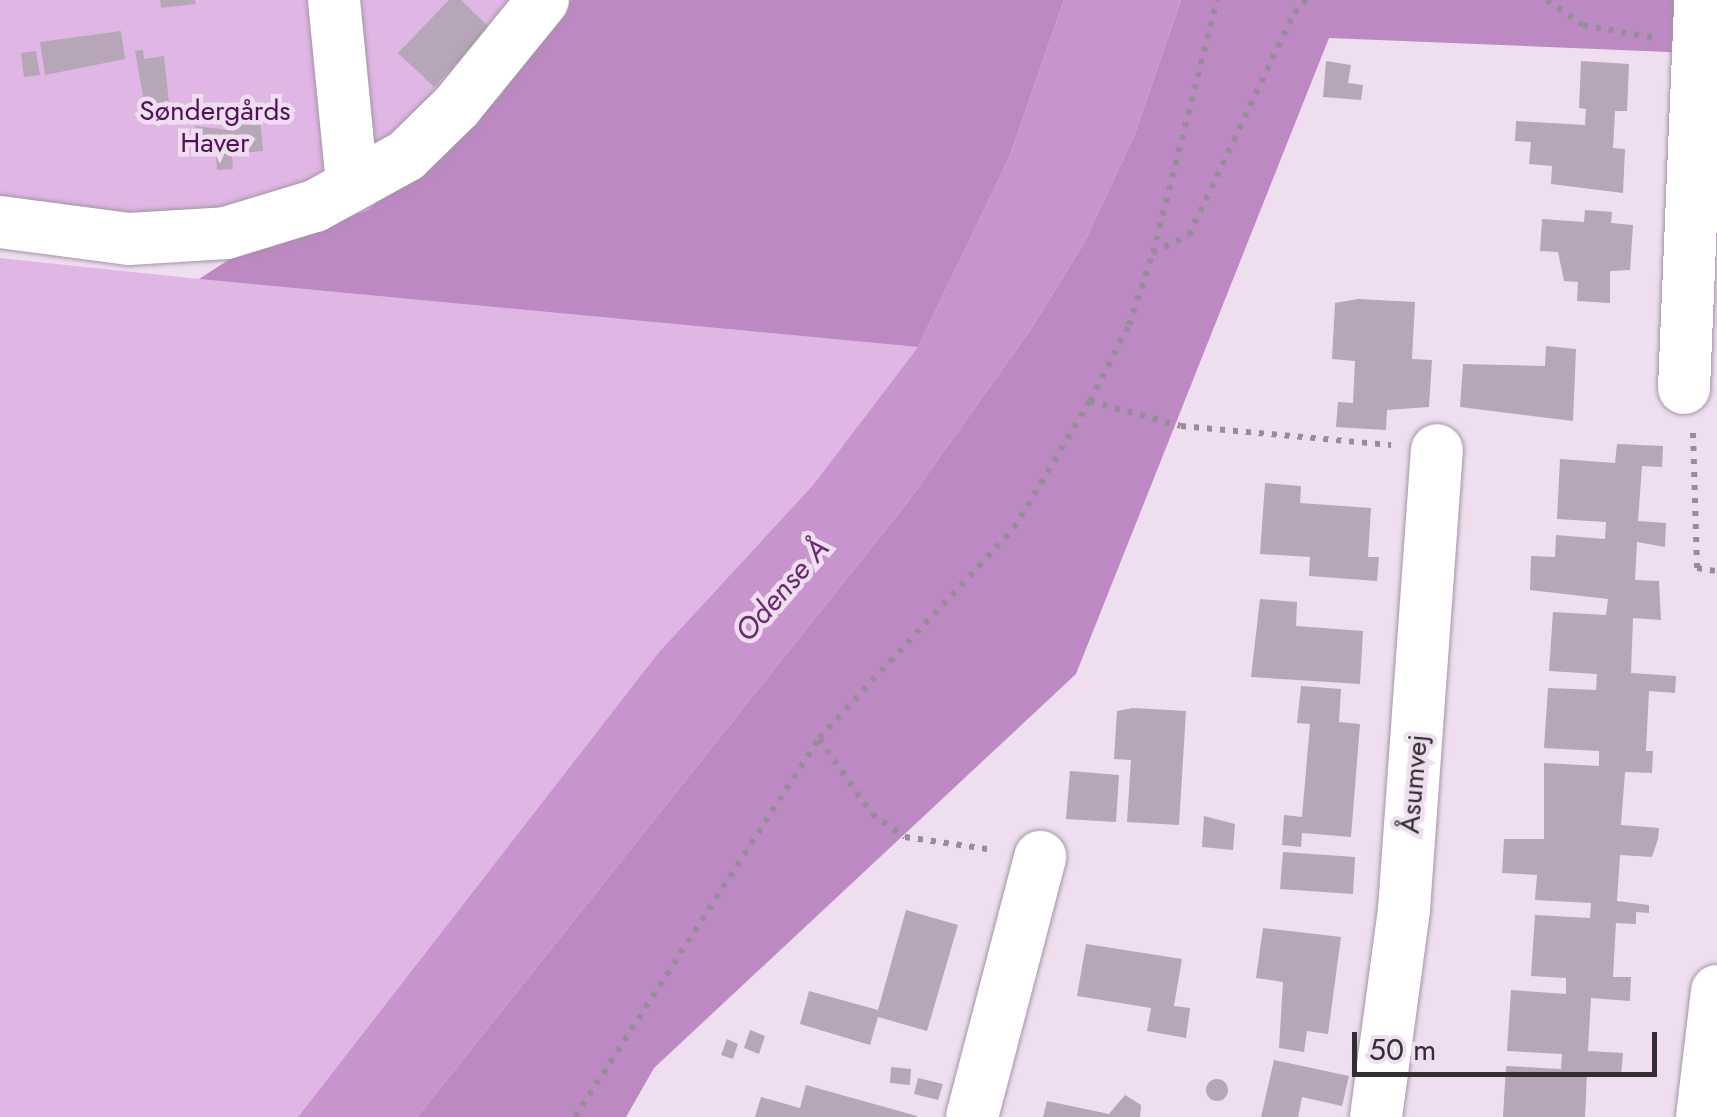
<!DOCTYPE html>
<html>
<head>
<meta charset="utf-8">
<style>
  body { margin:0 }
  #map { position:relative; width:1717px; height:1117px; overflow:hidden; background:#eedef0; font-family:Jost,sans-serif }
  div>[style] { position:absolute }
  [style*='--x'] { left:calc(var(--x)*1px); top:calc(var(--y)*1px); width:calc(var(--w)*1px); rotate:calc(var(--a)*1deg) }
  .green>* { inset:0; background:#e0b6e4 }
  .forest>* { inset:0; background:#bd89c3 }
  .water>* { inset:0; background:#c894ce }
  .building>* { inset:0; background:#b6a6b7 }
  .round { border-radius:50% }
  .path>* { height:6px; margin-top:-3px; transform-origin:0; background:repeating-linear-gradient(90deg,#978c99 0 5px,transparent 0 13px) }
  .roads { filter:drop-shadow(0 0 2px #a394a4) drop-shadow(0 0 2px #a394a4) }
  .minor>* { height:52px; margin:-26px; padding:0 26px; transform-origin:26px; border-radius:26px; background:#fff }
  span { translate:-50% -50%; white-space:nowrap; text-align:center; line-height:1.15; -webkit-text-stroke:9px #eedef0; paint-order:stroke }
  .park-label { font-size:28px; color:#521159 }
  .street-label { font-size:28px; color:#332d34 }
  .water-label { font-size:30px; color:#6a2b71; font-style:italic }
  .scale { position:absolute; left:1352px; top:1032px; width:305px; height:45px; box-sizing:border-box; border:5px solid #332d34; border-top:0; padding-left:12px; font-size:30px; line-height:35px; white-space:nowrap; color:#332d34; -webkit-text-stroke:8px #eedef0; paint-order:stroke }
</style>
</head>
<body>
<div id="map">
  <div class="green">
    <i style="clip-path:polygon(0 0,571px 0,467px 122px,368px 210px,233px 257px,0 237px)"></i>
    <i style="clip-path:polygon(0 258px,199px 279px,918px 347px,813px 485px,659px 652px,298px 1117px,0 1117px)"></i>
  </div>
  <div class="forest">
    <i style="clip-path:polygon(571px 0,1064px 0,1009px 158px,918px 347px,199px 279px,233px 257px,368px 210px,467px 122px)"></i>
    <i style="clip-path:polygon(1181px 0,1717px 0,1717px 54px,1329px 38px,1076px 674px,654px 1068px,626px 1117px,417px 1117px,904px 507px,1031px 329px,1084px 243px,1134px 136px)"></i>
  </div>
  <div class="water">
    <i style="clip-path:polygon(1064px 0,1181px 0,1134px 136px,1084px 243px,1031px 329px,904px 507px,417px 1117px,298px 1117px,659px 652px,813px 485px,918px 347px,1009px 158px)"></i>
  </div>
  <div class="building">
    <i style="clip-path:polygon(160px 0,195px 0,196px 4px,161px 8px)"></i>
    <i style="clip-path:polygon(449px 0,461px 0,490px 28px,434px 87px,398px 53px)"></i>
    <i style="clip-path:polygon(121px 31px,125px 59px,45px 75px,40px 42px)"></i>
    <i style="clip-path:polygon(143px 50px,144px 59px,164px 56px,169px 103px,145px 107px,135px 51px)"></i>
    <i style="clip-path:polygon(36px 51px,40px 75px,24px 77px,21px 53px)"></i>
    <i style="clip-path:polygon(1326px 61px,1351px 65px,1348px 83px,1363px 85px,1361px 100px,1323px 97px)"></i>
    <i style="clip-path:polygon(1581px 61px,1629px 64px,1627px 111px,1615px 111px,1613px 148px,1625px 149px,1623px 193px,1551px 184px,1552px 166px,1529px 164px,1531px 142px,1515px 141px,1516px 121px,1585px 125px,1586px 109px,1579px 108px)"></i>
    <i style="clip-path:polygon(260px 118px,263px 151px,232px 154px,233px 169px,217px 170px,215px 147px,198px 149px,195px 126px,228px 130px,226px 121px)"></i>
    <i style="clip-path:polygon(1585px 210px,1612px 212px,1611px 223px,1633px 225px,1630px 270px,1610px 271px,1610px 303px,1577px 301px,1578px 282px,1564px 281px,1558px 252px,1540px 251px,1542px 219px,1584px 222px)"></i>
    <i style="clip-path:polygon(1358px 299px,1415px 302px,1412px 359px,1432px 360px,1429px 407px,1387px 410px,1386px 430px,1336px 427px,1338px 402px,1353px 403px,1355px 361px,1332px 359px,1335px 303px)"></i>
    <i style="clip-path:polygon(1546px 346px,1576px 349px,1573px 421px,1460px 407px,1463px 364px,1545px 366px)"></i>
    <i style="clip-path:polygon(1617px 444px,1663px 446px,1662px 467px,1642px 466px,1638px 521px,1666px 523px,1665px 547px,1637px 542px,1635px 580px,1659px 581px,1661px 620px,1633px 618px,1631px 673px,1676px 676px,1675px 693px,1649px 691px,1646px 751px,1653px 751px,1652px 773px,1625px 772px,1621px 825px,1659px 828px,1658px 839px,1652px 857px,1620px 855px,1617px 901px,1649px 905px,1649px 913px,1636px 912px,1636px 924px,1616px 923px,1613px 977px,1631px 977px,1630px 1001px,1591px 998px,1588px 1051px,1623px 1053px,1621px 1076px,1587px 1074px,1585px 1117px,1503px 1117px,1506px 1066px,1561px 1069px,1562px 1054px,1507px 1051px,1511px 990px,1566px 994px,1566px 978px,1531px 976px,1535px 915px,1590px 918px,1591px 903px,1535px 900px,1537px 875px,1502px 873px,1504px 839px,1544px 839px,1544px 763px,1599px 766px,1599px 751px,1544px 748px,1548px 688px,1596px 690px,1597px 674px,1549px 671px,1553px 612px,1606px 615px,1608px 599px,1530px 590px,1531px 556px,1555px 557px,1556px 535px,1605px 539px,1606px 522px,1557px 519px,1560px 459px,1615px 463px)"></i>
    <i style="clip-path:polygon(1265px 483px,1301px 486px,1300px 503px,1371px 508px,1368px 557px,1379px 557px,1377px 581px,1309px 576px,1310px 557px,1260px 554px)"></i>
    <i style="clip-path:polygon(1260px 599px,1297px 602px,1296px 626px,1363px 631px,1360px 684px,1251px 677px)"></i>
    <i style="clip-path:polygon(1301px 686px,1341px 689px,1339px 722px,1360px 724px,1351px 837px,1302px 833px,1301px 847px,1282px 845px,1284px 815px,1302px 817px,1310px 724px,1297px 723px)"></i>
    <i style="clip-path:polygon(1133px 708px,1186px 711px,1179px 825px,1127px 822px,1131px 760px,1114px 759px,1117px 711px)"></i>
    <i style="clip-path:polygon(1070px 771px,1119px 775px,1116px 822px,1066px 819px)"></i>
    <i style="clip-path:polygon(1204px 816px,1235px 824px,1233px 850px,1202px 847px)"></i>
    <i style="clip-path:polygon(1283px 852px,1355px 857px,1353px 894px,1280px 889px)"></i>
    <i style="clip-path:polygon(906px 910px,958px 925px,927px 1031px,878px 1017px,870px 1045px,800px 1024px,809px 991px,878px 1010px)"></i>
    <i style="clip-path:polygon(1263px 928px,1341px 937px,1328px 1034px,1307px 1031px,1304px 1052px,1279px 1048px,1283px 982px,1256px 978px)"></i>
    <i style="clip-path:polygon(1086px 944px,1182px 959px,1174px 1006px,1190px 1008px,1186px 1038px,1147px 1031px,1151px 1008px,1077px 996px)"></i>
    <i style="clip-path:polygon(750px 1030px,765px 1036px,759px 1054px,744px 1048px)"></i>
    <i style="clip-path:polygon(727px 1039px,738px 1044px,733px 1059px,721px 1055px)"></i>
    <i style="clip-path:polygon(1274px 1060px,1349px 1076px,1342px 1106px,1302px 1097px,1298px 1117px,1261px 1117px)"></i>
    <i style="clip-path:polygon(891px 1067px,911px 1069px,910px 1085px,890px 1083px)"></i>
    <i style="clip-path:polygon(918px 1078px,943px 1084px,938px 1100px,914px 1094px)"></i>
    <i class="round" style="left:1206px;top:1079px;width:22px;height:22px"></i>
    <i style="clip-path:polygon(806px 1085px,917px 1116px,917px 1117px,755px 1117px,761px 1097px,800px 1108px)"></i>
    <i style="clip-path:polygon(1125px 1095px,1141px 1105px,1140px 1117px,1043px 1117px,1047px 1101px,1109px 1114px)"></i>
  </div>
  <div class="path">
    <i style="--x:1547;--y:0;--w:44;--a:34.8"></i>
    <i style="--x:1583;--y:25;--w:74;--a:10.1"></i>
    <i style="--x:1153;--y:253;--w:40;--a:-26.6"></i>
    <i style="--x:1189;--y:235;--w:246;--a:-64.7"></i>
    <i style="--x:1294;--y:13;--w:18;--a:-47"></i>
    <i style="--x:1090;--y:401;--w:94;--a:15.4"></i>
    <i style="--x:1181;--y:426;--w:211;--a:5.2"></i>
    <i style="--x:1693;--y:433;--w:135;--a:88.3"></i>
    <i style="--x:1697;--y:568;--w:20;--a:9"></i>
    <i style="--x:819;--y:739;--w:92;--a:54.8"></i>
    <i style="--x:872;--y:814;--w:40;--a:34.9"></i>
    <i style="--x:905;--y:837;--w:90;--a:8.3"></i>
    <i style="--x:575;--y:1117;--w:451;--a:-57.2"></i>
    <i style="--x:819;--y:738;--w:287;--a:-47.1"></i>
    <i style="--x:1014;--y:528;--w:148;--a:-59.1"></i>
    <i style="--x:1090;--y:401;--w:85;--a:-62.8"></i>
    <i style="--x:1129;--y:325;--w:76;--a:-71.6"></i>
    <i style="--x:1153;--y:253;--w:261;--a:-75.8"></i>
  </div>
  <div class="roads">
    <div class="minor">
      <i style="--x:334;--y:0;--w:186;--a:84.4"></i>
      <i style="--x:0;--y:222;--w:130;--a:7.5"></i>
      <i style="--x:129;--y:239;--w:97;--a:-3.5"></i>
      <i style="--x:226;--y:233;--w:93;--a:-16.9"></i>
      <i style="--x:315;--y:206;--w:104;--a:-28.8"></i>
      <i style="--x:406;--y:156;--w:71;--a:-44.4"></i>
      <i style="--x:457;--y:106;--w:136;--a:-50.9"></i>
      <i style="--x:1684;--y:388;--w:388;--a:-87.6"></i>
      <i style="--x:972;--y:1117;--w:269;--a:-75.3"></i>
      <i style="--x:1376;--y:1117;--w:210;--a:-82.3"></i>
      <i style="--x:1404;--y:909;--w:460;--a:-85.9"></i>
      <i style="--x:1702;--y:1117;--w:127;--a:-83.2"></i>
    </div>
  </div>
  <div class="park-label">
    <span style="left:215px;top:127px">Søndergårds<br>Haver</span>
  </div>
  <div class="street-label">
    <span style="left:1414px;top:784px;rotate:-85deg">Åsumvej</span>
  </div>
  <div class="water-label">
    <span style="left:782px;top:590px;rotate:-49deg">Odense Å</span>
  </div>
  <div class="scale">50 m</div>
</div>
</body>
</html>
